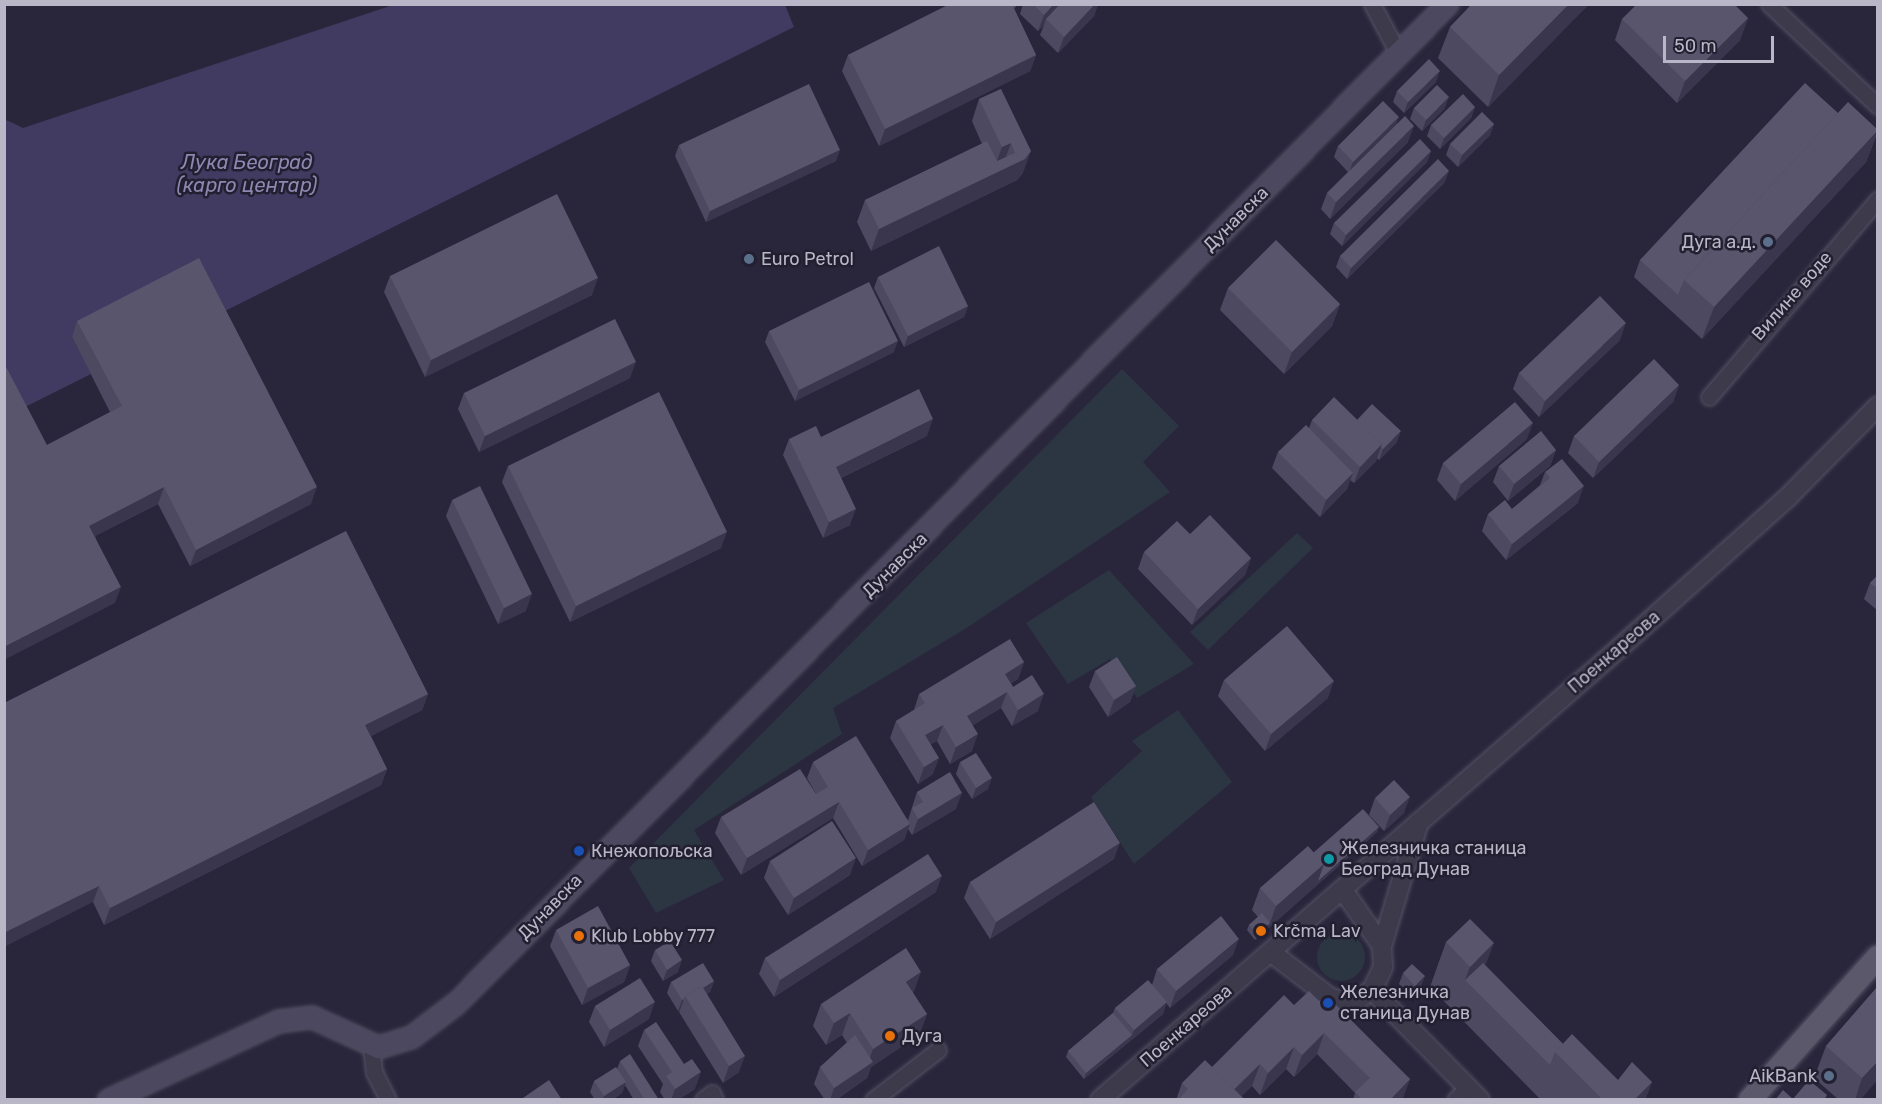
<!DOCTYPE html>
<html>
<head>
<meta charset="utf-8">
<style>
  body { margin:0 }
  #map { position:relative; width:1882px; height:1104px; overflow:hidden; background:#29263c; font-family:Rubik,sans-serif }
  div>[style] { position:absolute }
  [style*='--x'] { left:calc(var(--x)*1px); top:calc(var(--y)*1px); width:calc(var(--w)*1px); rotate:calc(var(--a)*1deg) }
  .green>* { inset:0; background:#2c3542 }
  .round { border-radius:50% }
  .water>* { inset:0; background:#413b61 }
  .roads { filter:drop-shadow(0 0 2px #555264) drop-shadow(0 0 2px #555264) }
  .minor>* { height:15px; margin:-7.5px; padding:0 7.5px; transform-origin:7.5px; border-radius:7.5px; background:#3d3a4c }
  .tertiary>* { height:18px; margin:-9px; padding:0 9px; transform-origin:9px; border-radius:9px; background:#3d3a4c }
  .secondary>* { height:21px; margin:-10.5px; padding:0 10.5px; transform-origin:10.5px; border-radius:10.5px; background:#4c485f }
  .primary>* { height:22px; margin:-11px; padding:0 11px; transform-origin:11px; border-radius:11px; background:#5b586c }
  .wall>* { inset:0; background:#4c4961 }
  .shaded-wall>* { inset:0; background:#39364d }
  .building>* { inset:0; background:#58556c }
  .dots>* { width:16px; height:16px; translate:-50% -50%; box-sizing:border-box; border:3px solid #221f31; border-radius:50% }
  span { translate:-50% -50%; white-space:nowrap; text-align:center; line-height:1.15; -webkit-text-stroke:5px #221f31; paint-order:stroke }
  .street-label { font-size:18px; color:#b9b6c7 }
  .poi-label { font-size:18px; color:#b9b6c7 }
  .right { translate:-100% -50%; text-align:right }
  .left { translate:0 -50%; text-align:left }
  .water-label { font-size:20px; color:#8d87b1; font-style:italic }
  .frame { position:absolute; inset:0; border:6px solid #b9b6c7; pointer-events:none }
  .scale { position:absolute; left:1663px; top:36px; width:111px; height:27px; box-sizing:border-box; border:3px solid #b9b6c7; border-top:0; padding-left:8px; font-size:18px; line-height:21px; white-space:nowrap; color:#b9b6c7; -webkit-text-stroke:4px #221f31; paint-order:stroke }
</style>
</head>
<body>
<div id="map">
  <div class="green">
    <i style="clip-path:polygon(1122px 369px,1179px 426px,1143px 462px,1170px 492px,965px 629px,833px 708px,842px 734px,694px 830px,724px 880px,656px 913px,629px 868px)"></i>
    <i style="clip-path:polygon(1297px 533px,1313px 548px,1208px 650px,1190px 632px)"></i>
    <i style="clip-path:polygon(1109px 570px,1194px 664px,1137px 698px,1110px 659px,1068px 684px,1026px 623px)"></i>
    <i style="clip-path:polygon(1178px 710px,1232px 782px,1134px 864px,1091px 797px,1142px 751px,1132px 741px)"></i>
    <i class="round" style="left:1317px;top:933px;width:48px;height:48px"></i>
  </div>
  <div class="water">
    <i style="clip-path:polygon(393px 5px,785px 5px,794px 27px,215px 316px,72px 337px,91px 374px,15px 412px,4px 391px,4px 119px,23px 128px)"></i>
  </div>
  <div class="roads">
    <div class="minor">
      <i style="--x:1372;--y:4;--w:55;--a:62"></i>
      <i style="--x:1769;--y:4;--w:149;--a:43.1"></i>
      <i style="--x:1709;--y:397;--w:260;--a:-49.5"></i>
      <i style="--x:371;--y:1047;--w:25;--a:83"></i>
      <i style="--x:374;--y:1072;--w:31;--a:63"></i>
      <i style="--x:703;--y:1100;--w:11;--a:-38"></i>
      <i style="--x:712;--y:1093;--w:8;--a:67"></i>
      <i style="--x:873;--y:1100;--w:82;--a:-37.6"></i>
      <i style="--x:1455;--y:1100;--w:18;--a:-45"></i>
    </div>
    <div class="tertiary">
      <i style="--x:1382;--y:946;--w:129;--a:-73.4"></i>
      <i style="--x:1272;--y:953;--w:76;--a:37.5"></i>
      <i style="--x:1332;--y:999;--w:24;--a:5"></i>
      <i style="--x:1356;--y:1001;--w:19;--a:-35"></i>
      <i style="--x:1372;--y:990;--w:25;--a:-64"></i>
      <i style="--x:1383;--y:967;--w:21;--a:-93"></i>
      <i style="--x:1382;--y:946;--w:68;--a:-124.9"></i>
      <i style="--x:1372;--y:990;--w:154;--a:45.5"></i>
      <i style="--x:1100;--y:1100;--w:672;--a:-41.02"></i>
      <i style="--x:1607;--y:659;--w:243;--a:-41.8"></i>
      <i style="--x:1788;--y:497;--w:128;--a:-45.3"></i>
    </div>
    <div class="secondary">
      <i style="--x:108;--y:1100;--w:187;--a:-24.9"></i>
      <i style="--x:278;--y:1021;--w:34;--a:-7"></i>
      <i style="--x:312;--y:1017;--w:72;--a:24.4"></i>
      <i style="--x:378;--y:1047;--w:34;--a:-17"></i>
      <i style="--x:411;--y:1037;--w:56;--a:-37.1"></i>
      <i style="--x:456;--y:1003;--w:1407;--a:-45.23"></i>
    </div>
    <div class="primary">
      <i style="--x:1750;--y:1100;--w:192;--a:-48.2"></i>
    </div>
  </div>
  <div class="wall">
    <i style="clip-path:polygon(950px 4px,1018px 4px,1014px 9px,1013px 7px,1036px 55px,1030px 71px,879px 146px,842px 71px,848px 55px)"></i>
    <i style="clip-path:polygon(1023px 4px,1098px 4px,1094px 16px,1058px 53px,1040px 35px,1044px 25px,1038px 31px,1020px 14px)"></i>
    <i style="clip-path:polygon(1472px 4px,1589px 4px,1488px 107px,1438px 58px,1450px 27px)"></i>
    <i style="clip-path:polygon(1748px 18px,1740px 40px,1677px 103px,1615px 40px,1622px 19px)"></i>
    <i style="clip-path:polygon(1436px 82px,1404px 113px,1393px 102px,1397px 91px)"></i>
    <i style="clip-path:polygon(1001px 89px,1023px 173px,1017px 180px,871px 251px,857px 222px,865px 200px,982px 144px,972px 121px,979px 99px)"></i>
    <i style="clip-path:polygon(1475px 107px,1471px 118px,1440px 149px,1427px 136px,1431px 125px)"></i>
    <i style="clip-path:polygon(1414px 108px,1445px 108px,1422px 131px,1410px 119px)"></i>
    <i style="clip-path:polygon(1838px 113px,1878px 131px,1866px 162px,1702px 339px,1634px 277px,1640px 260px)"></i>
    <i style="clip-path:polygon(1397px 124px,1408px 142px,1330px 219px,1321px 209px,1327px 193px,1348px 172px,1334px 157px,1338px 146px)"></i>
    <i style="clip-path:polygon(1494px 124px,1490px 135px,1458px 167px,1446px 155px,1450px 144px)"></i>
    <i style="clip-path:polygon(679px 145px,836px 161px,706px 222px,675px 156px)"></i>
    <i style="clip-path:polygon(1431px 151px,1427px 162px,1342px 246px,1330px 234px,1334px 223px)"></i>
    <i style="clip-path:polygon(1445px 182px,1347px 279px,1336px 267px,1340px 256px)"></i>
    <i style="clip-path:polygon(390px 276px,592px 295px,425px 377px,384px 292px)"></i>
    <i style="clip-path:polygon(878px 277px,968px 306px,964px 317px,904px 347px,874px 288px)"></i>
    <i style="clip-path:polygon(1228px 288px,1340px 304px,1332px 326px,1284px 374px,1220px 310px)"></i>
    <i style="clip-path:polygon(77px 321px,311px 504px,190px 566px,158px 504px,95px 536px,115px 603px,47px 445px,110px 412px,72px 337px)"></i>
    <i style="clip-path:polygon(769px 331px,894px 352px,795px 401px,765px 342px)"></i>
    <i style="clip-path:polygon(1620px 340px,1539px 417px,1513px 389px,1519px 373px)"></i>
    <i style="clip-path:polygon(630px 378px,479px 452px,458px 409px,464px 393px)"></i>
    <i style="clip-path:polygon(1679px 385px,1673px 402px,1593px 478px,1568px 453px,1574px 436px)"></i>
    <i style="clip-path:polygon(1312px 420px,1357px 420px,1397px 442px,1379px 460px,1377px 458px,1376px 461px,1354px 483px,1350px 480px,1347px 489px,1320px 517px,1272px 468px,1278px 452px,1309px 428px)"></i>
    <i style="clip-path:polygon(927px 436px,841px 478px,850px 525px,823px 538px,783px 455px,789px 439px,821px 437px)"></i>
    <i style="clip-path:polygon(1527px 439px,1455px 501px,1437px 480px,1443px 463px)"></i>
    <i style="clip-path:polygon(1556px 450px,1550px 466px,1508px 501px,1493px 482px,1499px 466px)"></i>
    <i style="clip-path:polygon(508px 466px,721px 548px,570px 622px,502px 482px)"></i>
    <i style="clip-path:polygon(1545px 472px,1578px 503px,1506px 560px,1482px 531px,1488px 514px,1512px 509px,1540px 485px)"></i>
    <i style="clip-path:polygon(452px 500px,526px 611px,498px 624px,446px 516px)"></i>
    <i style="clip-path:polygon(1190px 534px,1251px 558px,1245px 575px,1192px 625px,1138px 569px,1144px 552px)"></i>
    <i style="clip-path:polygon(1878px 575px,1878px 611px,1864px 599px,1870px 583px)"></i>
    <i style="clip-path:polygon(1024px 662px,1018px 679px,1011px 683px,1013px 687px,1038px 711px,1012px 726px,1001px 708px,972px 725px,972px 751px,950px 764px,937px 741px,931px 744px,933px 774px,918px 784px,890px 738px,896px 721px,914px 710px,919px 694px)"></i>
    <i style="clip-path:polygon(1095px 671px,1136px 686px,1130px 702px,1108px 717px,1089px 687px)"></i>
    <i style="clip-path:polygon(1224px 680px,1328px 698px,1265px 751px,1218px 696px)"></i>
    <i style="clip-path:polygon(428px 694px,422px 710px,371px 736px,387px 769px,381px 785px,104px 925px,93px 902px,4px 703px)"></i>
    <i style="clip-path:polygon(813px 762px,908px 820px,917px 792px,956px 809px,912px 835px,908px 829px,904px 840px,862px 866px,833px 818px,741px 875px,715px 833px,721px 817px,816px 794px,807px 778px)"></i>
    <i style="clip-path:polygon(960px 762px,988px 789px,972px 799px,956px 774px)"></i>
    <i style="clip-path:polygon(1375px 798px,1404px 813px,1384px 831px,1369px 815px)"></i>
    <i style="clip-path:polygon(1379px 827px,1377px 832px,1255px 940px,1247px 930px,1249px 925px,1258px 917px,1252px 910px,1260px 888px,1313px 853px)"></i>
    <i style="clip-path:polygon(1114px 859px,990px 939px,964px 898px,970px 882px)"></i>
    <i style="clip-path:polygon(770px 861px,850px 875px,788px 915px,764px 878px)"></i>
    <i style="clip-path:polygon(936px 892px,774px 997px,759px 974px,765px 958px)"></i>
    <i style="clip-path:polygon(556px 930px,630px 965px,624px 982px,582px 1005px,550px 946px)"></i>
    <i style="clip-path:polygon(1446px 942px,1486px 966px,1563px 1044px,1618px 1080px,1652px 1082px,1645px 1100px,1541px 1100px,1430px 987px)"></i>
    <i style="clip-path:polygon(655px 950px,678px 972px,663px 981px,651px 961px)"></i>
    <i style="clip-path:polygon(1233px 955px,1170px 1008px,1166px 1003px,1163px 1014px,1084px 1079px,1066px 1057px,1068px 1051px,1113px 1013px,1115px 1008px,1152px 985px,1157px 969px)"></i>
    <i style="clip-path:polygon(1403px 973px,1421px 987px,1411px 997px,1399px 984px)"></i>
    <i style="clip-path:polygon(714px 981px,710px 992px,707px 994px,739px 1072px,723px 1083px,679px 1012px,680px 1010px,678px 1011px,667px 993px,671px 982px)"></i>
    <i style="clip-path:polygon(1878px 986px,1878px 1079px,1860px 1100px,1839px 1100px,1814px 1078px,1826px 1046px)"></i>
    <i style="clip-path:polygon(913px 994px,927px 1014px,919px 1035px,871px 1067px,867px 1078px,836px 1100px,825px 1100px,814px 1084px,820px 1067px,847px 1043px,842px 1035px,826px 1045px,813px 1026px,821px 1004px)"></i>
    <i style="clip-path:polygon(1319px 1001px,1410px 1079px,1402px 1100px,1353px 1100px,1355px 1093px,1317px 1054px,1294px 1077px,1286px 1069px,1260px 1095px,1252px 1086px,1241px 1096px,1245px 1100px,1176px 1100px,1182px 1083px,1212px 1067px,1294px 1005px)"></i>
    <i style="clip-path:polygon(595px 1006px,649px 1019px,604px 1047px,589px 1022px)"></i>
    <i style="clip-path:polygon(644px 1030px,695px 1089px,678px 1100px,665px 1100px,660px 1092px,663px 1084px,638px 1046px)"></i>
    <i style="clip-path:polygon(620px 1061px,659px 1100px,634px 1100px,625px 1085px,622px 1093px,612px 1100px,595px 1100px,590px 1092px,594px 1081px,617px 1069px)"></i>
  </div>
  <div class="shaded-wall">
    <i style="clip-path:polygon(1054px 4px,1064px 4px,1046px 19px,1044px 25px,1038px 31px,1044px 15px)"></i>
    <i style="clip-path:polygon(1095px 4px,1098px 4px,1094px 16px,1058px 53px,1064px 37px)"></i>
    <i style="clip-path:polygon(1569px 4px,1589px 4px,1488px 107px,1499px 75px)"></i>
    <i style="clip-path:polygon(1748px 18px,1740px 40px,1677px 103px,1685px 81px)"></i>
    <i style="clip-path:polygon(1036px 55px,1030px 71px,879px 146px,885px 129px)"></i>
    <i style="clip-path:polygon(1440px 71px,1436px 82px,1404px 113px,1408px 102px)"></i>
    <i style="clip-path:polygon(1449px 97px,1445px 108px,1422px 131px,1426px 120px)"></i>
    <i style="clip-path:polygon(1475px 107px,1471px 118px,1440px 149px,1444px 138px)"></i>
    <i style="clip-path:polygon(1399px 117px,1395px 128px,1349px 173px,1353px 162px)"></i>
    <i style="clip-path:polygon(1494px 124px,1490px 135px,1458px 167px,1462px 155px)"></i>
    <i style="clip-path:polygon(1414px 126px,1408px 142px,1330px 219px,1336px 202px)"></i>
    <i style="clip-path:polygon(1878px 130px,1866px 162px,1702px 339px,1714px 307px)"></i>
    <i style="clip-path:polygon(1011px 143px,1003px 165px,994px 169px,1002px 147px)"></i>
    <i style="clip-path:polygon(840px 150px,836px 161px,706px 222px,710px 211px)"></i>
    <i style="clip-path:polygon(1031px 151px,1023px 173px,1017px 180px,871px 251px,879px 229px)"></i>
    <i style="clip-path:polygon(1431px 151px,1427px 162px,1342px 246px,1346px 235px)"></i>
    <i style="clip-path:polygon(1449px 171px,1445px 182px,1347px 279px,1351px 268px)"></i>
    <i style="clip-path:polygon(598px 278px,592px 295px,425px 377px,431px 360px)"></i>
    <i style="clip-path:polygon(1340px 304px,1332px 326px,1284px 374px,1292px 352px)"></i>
    <i style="clip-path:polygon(968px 306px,964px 317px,904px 347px,908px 336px)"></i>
    <i style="clip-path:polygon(1626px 323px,1620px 340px,1539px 417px,1545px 401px)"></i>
    <i style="clip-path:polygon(898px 341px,894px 352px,795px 401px,799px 390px)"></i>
    <i style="clip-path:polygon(636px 362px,630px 378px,479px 452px,485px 436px)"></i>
    <i style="clip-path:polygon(1679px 385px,1673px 402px,1593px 478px,1599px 462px)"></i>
    <i style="clip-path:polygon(933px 419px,927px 436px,830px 483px,836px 467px)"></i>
    <i style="clip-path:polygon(1533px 423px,1527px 439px,1455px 501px,1461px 484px)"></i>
    <i style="clip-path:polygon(1401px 431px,1397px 442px,1379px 460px,1383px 449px)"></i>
    <i style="clip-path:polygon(1382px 444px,1376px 461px,1354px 483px,1360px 467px)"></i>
    <i style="clip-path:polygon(1556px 450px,1550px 466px,1508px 501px,1514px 484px)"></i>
    <i style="clip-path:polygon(1353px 473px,1347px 489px,1320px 517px,1326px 500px)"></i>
    <i style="clip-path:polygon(1584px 486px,1578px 503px,1506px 560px,1512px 544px)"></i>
    <i style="clip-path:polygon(164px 487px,158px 504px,83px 542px,89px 526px)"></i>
    <i style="clip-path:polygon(317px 487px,311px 504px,190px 566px,196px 550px)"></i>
    <i style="clip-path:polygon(856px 509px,850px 525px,823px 538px,829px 522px)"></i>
    <i style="clip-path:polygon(727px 532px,721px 548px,570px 622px,576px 606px)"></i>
    <i style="clip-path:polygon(1251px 558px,1245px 575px,1192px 625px,1198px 609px)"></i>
    <i style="clip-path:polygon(121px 587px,115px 603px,4px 660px,4px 647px)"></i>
    <i style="clip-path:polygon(532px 594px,526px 611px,498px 624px,504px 608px)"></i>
    <i style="clip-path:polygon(1024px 662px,1018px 679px,999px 690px,1005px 674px)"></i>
    <i style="clip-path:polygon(1334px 681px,1328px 698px,1265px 751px,1271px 734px)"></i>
    <i style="clip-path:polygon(1136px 686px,1130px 702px,1108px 717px,1114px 700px)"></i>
    <i style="clip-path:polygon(1007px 692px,1001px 708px,961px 733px,967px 716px)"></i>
    <i style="clip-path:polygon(428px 694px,422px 710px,359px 742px,365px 725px)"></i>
    <i style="clip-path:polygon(1044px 694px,1038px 711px,1012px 726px,1018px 710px)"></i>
    <i style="clip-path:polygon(943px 725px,937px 741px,919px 751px,925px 735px)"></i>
    <i style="clip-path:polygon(978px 734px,972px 751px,950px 764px,956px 747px)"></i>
    <i style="clip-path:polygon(939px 758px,933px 774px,918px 784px,924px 767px)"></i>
    <i style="clip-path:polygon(387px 769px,381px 785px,104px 925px,110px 908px)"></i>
    <i style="clip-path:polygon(992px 778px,988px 789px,972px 799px,976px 788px)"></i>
    <i style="clip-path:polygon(962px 793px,956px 809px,912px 835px,918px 819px)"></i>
    <i style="clip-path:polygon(1410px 797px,1404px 813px,1384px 831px,1390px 815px)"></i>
    <i style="clip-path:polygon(839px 802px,833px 818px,741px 875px,747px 858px)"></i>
    <i style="clip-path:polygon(910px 824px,904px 840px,862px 866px,868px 850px)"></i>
    <i style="clip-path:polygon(1379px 827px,1377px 832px,1255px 940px,1257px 934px,1270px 923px,1276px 906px,1324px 864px)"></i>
    <i style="clip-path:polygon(1120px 843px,1114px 859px,990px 939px,996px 922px)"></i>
    <i style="clip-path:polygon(856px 858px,850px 875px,788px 915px,794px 898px)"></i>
    <i style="clip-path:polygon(942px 876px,936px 892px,774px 997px,780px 980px)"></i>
    <i style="clip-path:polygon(99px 886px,93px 902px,4px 947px,4px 933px)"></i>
    <i style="clip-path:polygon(1239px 939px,1233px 955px,1170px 1008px,1176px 991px)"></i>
    <i style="clip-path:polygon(1494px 943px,1477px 988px,1465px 980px,1470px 967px)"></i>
    <i style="clip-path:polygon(682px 960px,678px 972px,663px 981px,667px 970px)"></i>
    <i style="clip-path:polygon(630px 965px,624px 982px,582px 1005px,588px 988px)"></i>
    <i style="clip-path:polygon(921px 972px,913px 994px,906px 982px)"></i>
    <i style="clip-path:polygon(1425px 976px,1421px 987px,1411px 997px,1415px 986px)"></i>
    <i style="clip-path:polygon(714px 981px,710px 992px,690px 1004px,686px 997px)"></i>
    <i style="clip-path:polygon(684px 999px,680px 1010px,678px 1011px,682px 1000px)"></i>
    <i style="clip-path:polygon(655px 1002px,649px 1019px,604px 1047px,610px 1030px)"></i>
    <i style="clip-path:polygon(1167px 1002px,1163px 1014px,1084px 1079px,1086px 1073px,1132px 1035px,1134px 1030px)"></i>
    <i style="clip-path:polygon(850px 1013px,842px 1035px,826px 1045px,834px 1023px)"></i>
    <i style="clip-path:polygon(927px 1014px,919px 1035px,871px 1067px,867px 1078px,836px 1100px,830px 1100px,834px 1088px,867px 1066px,873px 1049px)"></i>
    <i style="clip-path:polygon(1324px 1033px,1317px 1054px,1294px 1077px,1302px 1055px)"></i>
    <i style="clip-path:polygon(1294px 1047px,1286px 1069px,1260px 1095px,1268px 1073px)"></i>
    <i style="clip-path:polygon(745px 1056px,739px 1072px,723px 1083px,729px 1066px)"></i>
    <i style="clip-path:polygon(1878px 1061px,1878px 1079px,1860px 1100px,1855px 1100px,1862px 1078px)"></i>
    <i style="clip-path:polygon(1260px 1064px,1252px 1086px,1238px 1100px,1224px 1100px)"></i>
    <i style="clip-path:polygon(701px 1072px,695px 1089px,678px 1100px,671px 1100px,675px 1089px)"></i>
    <i style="clip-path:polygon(1410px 1079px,1402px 1100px,1389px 1100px)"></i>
    <i style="clip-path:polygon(626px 1082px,622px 1093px,612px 1100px,603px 1100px,604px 1096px)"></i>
    <i style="clip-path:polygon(1652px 1082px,1645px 1100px,1634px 1100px)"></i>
  </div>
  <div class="building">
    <i style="clip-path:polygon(950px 4px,1012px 4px,1036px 55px,885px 129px,848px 55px)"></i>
    <i style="clip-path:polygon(1033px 4px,1054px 4px,1044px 15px)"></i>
    <i style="clip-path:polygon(1060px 4px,1095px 4px,1064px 37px,1046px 19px)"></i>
    <i style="clip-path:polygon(1472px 4px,1569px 4px,1499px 75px,1450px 27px)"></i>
    <i style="clip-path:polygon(1637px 4px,1734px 4px,1748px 18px,1685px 81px,1622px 19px)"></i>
    <i style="clip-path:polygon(1429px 59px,1440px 71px,1408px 102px,1397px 91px)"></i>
    <i style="clip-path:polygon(1805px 83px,1838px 113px,1684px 280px,1678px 295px,1640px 260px)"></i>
    <i style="clip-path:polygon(809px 84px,840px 150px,710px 211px,679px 145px)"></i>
    <i style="clip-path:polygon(1437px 85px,1449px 97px,1426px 120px,1414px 108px)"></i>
    <i style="clip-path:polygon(1001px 89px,1031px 151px,1025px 159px,879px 229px,865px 200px,987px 141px,997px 161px,1015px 153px,1011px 143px,1002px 147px,979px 99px)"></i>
    <i style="clip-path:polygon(1463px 94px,1475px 107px,1444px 138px,1431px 125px)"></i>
    <i style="clip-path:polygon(1383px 101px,1399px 117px,1353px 162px,1338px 146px)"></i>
    <i style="clip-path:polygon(1848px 102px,1878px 130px,1714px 307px,1684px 280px)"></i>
    <i style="clip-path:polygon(1482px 112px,1494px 124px,1462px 155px,1450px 144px)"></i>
    <i style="clip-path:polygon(1405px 116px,1414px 126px,1336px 202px,1327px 193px)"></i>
    <i style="clip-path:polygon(1420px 139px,1431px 151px,1346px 235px,1334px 223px)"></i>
    <i style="clip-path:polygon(1438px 159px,1449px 171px,1351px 268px,1340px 256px)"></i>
    <i style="clip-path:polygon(557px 194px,598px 278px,431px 360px,390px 276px)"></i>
    <i style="clip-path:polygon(1276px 240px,1340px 304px,1292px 352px,1228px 288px)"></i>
    <i style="clip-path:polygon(939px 246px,968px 306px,908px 336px,878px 277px)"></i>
    <i style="clip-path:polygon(199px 258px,317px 487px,196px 550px,164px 487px,89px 526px,121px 587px,4px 647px,4px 363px,47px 445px,122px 406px,77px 321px)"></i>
    <i style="clip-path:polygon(869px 282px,898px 341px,799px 390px,769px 331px)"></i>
    <i style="clip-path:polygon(1600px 296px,1626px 323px,1545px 401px,1519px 373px)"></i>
    <i style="clip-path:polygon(615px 319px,636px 362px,485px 436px,464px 393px)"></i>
    <i style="clip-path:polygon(1654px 359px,1679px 385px,1599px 462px,1574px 436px)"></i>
    <i style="clip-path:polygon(919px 389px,933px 419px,836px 467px,856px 509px,829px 522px,789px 439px,816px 426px,821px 437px)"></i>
    <i style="clip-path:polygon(659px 392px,727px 532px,576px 606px,508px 466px)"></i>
    <i style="clip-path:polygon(1334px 397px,1382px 444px,1360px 467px,1312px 420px)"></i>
    <i style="clip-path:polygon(1515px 402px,1533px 423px,1461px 484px,1443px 463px)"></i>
    <i style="clip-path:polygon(1372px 404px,1401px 431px,1383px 449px,1381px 447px,1382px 444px,1357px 420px)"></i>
    <i style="clip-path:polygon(1306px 425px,1353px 473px,1326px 500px,1278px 452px)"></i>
    <i style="clip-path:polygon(1541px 431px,1556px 450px,1514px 484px,1499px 466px)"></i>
    <i style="clip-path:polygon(1562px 459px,1584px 486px,1512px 544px,1488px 514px,1505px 500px,1512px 509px,1550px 478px,1545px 472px)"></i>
    <i style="clip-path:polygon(480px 486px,532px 594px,504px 608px,452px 500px)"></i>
    <i style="clip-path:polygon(1210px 515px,1251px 558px,1198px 609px,1144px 552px,1177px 521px,1190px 534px)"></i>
    <i style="clip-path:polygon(346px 531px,428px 694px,365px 725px,387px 769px,110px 908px,99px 886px,4px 933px,4px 703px)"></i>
    <i style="clip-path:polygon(1878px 575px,1878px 589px,1870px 583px)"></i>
    <i style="clip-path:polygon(1287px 626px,1334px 681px,1271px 734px,1224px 680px)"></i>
    <i style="clip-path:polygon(1010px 639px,1024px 662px,1005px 674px,1013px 687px,1032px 675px,1044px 694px,1018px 710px,1007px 692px,967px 716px,978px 734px,956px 747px,943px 725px,925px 735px,939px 758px,924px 767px,896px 721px,925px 703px,919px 694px)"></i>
    <i style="clip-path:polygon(1117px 657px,1136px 686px,1114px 700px,1095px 671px)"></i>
    <i style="clip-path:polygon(856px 736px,910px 824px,868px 850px,839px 802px,747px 858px,721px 817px,800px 769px,816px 794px,828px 787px,813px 762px)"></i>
    <i style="clip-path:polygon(976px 753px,992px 778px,976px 788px,960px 762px)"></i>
    <i style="clip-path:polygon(950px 772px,962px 793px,918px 819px,912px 808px,923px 802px,917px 792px)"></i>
    <i style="clip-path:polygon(1394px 780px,1410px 797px,1390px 815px,1375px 798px)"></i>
    <i style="clip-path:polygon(1094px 802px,1120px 843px,996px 922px,970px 882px)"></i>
    <i style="clip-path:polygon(1363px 809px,1379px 827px,1318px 881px,1324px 864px,1313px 853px)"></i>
    <i style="clip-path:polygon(832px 821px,856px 858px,794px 898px,770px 861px)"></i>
    <i style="clip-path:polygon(1308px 846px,1324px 864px,1276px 906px,1260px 888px)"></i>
    <i style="clip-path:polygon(928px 854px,942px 876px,780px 980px,765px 958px)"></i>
    <i style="clip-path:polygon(598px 906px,630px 965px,588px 988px,556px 930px)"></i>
    <i style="clip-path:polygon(1262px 913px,1270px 923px,1257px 934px,1249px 925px)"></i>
    <i style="clip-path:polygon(1221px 916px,1239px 939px,1176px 991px,1157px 969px)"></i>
    <i style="clip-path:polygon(1470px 919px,1494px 943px,1470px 967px,1446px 942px)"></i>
    <i style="clip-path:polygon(670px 941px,682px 960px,667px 970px,655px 950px)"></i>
    <i style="clip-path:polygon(906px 948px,921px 972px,906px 982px,927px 1014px,873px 1049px,850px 1013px,834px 1023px,821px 1004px)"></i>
    <i style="clip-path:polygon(703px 963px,714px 981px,703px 988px,702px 986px,685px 996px,684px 999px,682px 1000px,671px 982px)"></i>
    <i style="clip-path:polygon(1483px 963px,1563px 1044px,1555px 1052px,1550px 1065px,1465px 980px)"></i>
    <i style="clip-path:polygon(1412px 964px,1425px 976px,1415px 986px,1403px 973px)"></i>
    <i style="clip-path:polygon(640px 978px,655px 1002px,610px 1030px,595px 1006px)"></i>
    <i style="clip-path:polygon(1148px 980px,1167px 1002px,1134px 1030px,1115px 1008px)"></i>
    <i style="clip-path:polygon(702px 986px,745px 1056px,729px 1066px,685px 996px)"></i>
    <i style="clip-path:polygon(1878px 986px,1878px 1061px,1862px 1078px,1826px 1046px)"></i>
    <i style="clip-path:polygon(1309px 991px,1319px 1001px,1326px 995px,1410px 1079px,1390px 1100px,1363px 1100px,1355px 1092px,1370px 1078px,1324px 1033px,1302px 1055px,1294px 1047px,1268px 1073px,1260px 1064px,1234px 1089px,1212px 1067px,1284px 995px,1294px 1005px)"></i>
    <i style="clip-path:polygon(1113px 1013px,1132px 1035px,1086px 1073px,1068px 1051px)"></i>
    <i style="clip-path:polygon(656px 1022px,684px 1064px,692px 1059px,701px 1072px,675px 1089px,666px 1076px,672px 1072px,644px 1030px)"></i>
    <i style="clip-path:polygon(1572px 1034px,1618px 1080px,1632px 1062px,1652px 1082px,1634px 1100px,1603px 1100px,1555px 1052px)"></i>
    <i style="clip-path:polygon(855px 1035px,873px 1062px,834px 1088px,820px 1067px)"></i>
    <i style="clip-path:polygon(630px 1054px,659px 1100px,645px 1100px,620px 1061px)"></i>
    <i style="clip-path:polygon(1205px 1060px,1245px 1100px,1178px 1100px,1188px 1089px,1182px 1083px)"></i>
    <i style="clip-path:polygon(616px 1067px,626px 1082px,604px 1096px,594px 1081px)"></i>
    <i style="clip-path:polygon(549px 1080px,562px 1100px,520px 1100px)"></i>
    <i style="clip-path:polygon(1809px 1080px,1827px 1095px,1824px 1100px,1794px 1100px,1793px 1099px)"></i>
    <i style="clip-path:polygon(1783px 1090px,1794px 1100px,1775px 1100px)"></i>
  </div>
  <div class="dots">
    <i style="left:1768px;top:242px;background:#5c6f8a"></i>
    <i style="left:749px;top:259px;background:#5c6f8a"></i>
    <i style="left:579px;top:851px;background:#1a4fb4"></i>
    <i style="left:1329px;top:859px;background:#0f9aa8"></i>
    <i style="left:1261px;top:931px;background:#e8710a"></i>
    <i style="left:579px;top:936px;background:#e8710a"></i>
    <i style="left:1328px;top:1003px;background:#1a4fb4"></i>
    <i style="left:890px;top:1036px;background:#e8710a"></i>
    <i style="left:1829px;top:1076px;background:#5c6f8a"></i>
  </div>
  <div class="street-label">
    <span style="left:1236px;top:219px;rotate:-45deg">Дунавска</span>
    <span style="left:1792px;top:296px;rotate:-49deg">Вилине воде</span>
    <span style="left:895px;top:565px;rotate:-45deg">Дунавска</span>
    <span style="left:1614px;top:652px;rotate:-41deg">Поенкареова</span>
    <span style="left:550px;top:907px;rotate:-46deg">Дунавска</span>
    <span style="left:1186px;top:1026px;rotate:-41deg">Поенкареова</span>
  </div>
  <div class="poi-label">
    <span class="right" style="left:1756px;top:242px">Дуга а.д.</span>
    <span class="left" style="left:761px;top:259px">Euro Petrol</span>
    <span class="left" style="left:1341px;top:859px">Железничка станица<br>Београд Дунав</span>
    <span class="left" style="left:591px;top:851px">Кнежопољска</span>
    <span class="left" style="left:1273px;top:931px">Krčma Lav</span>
    <span class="left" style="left:591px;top:936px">Klub Lobby 777</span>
    <span class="left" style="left:1340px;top:1003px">Железничка<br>станица Дунав</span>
    <span class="left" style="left:902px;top:1036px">Дуга</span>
    <span class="right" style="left:1817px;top:1076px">AikBank</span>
  </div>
  <div class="water-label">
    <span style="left:247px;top:174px">Лука Београд<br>(карго центар)</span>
  </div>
  <div class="frame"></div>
  <div class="scale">50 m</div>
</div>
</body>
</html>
